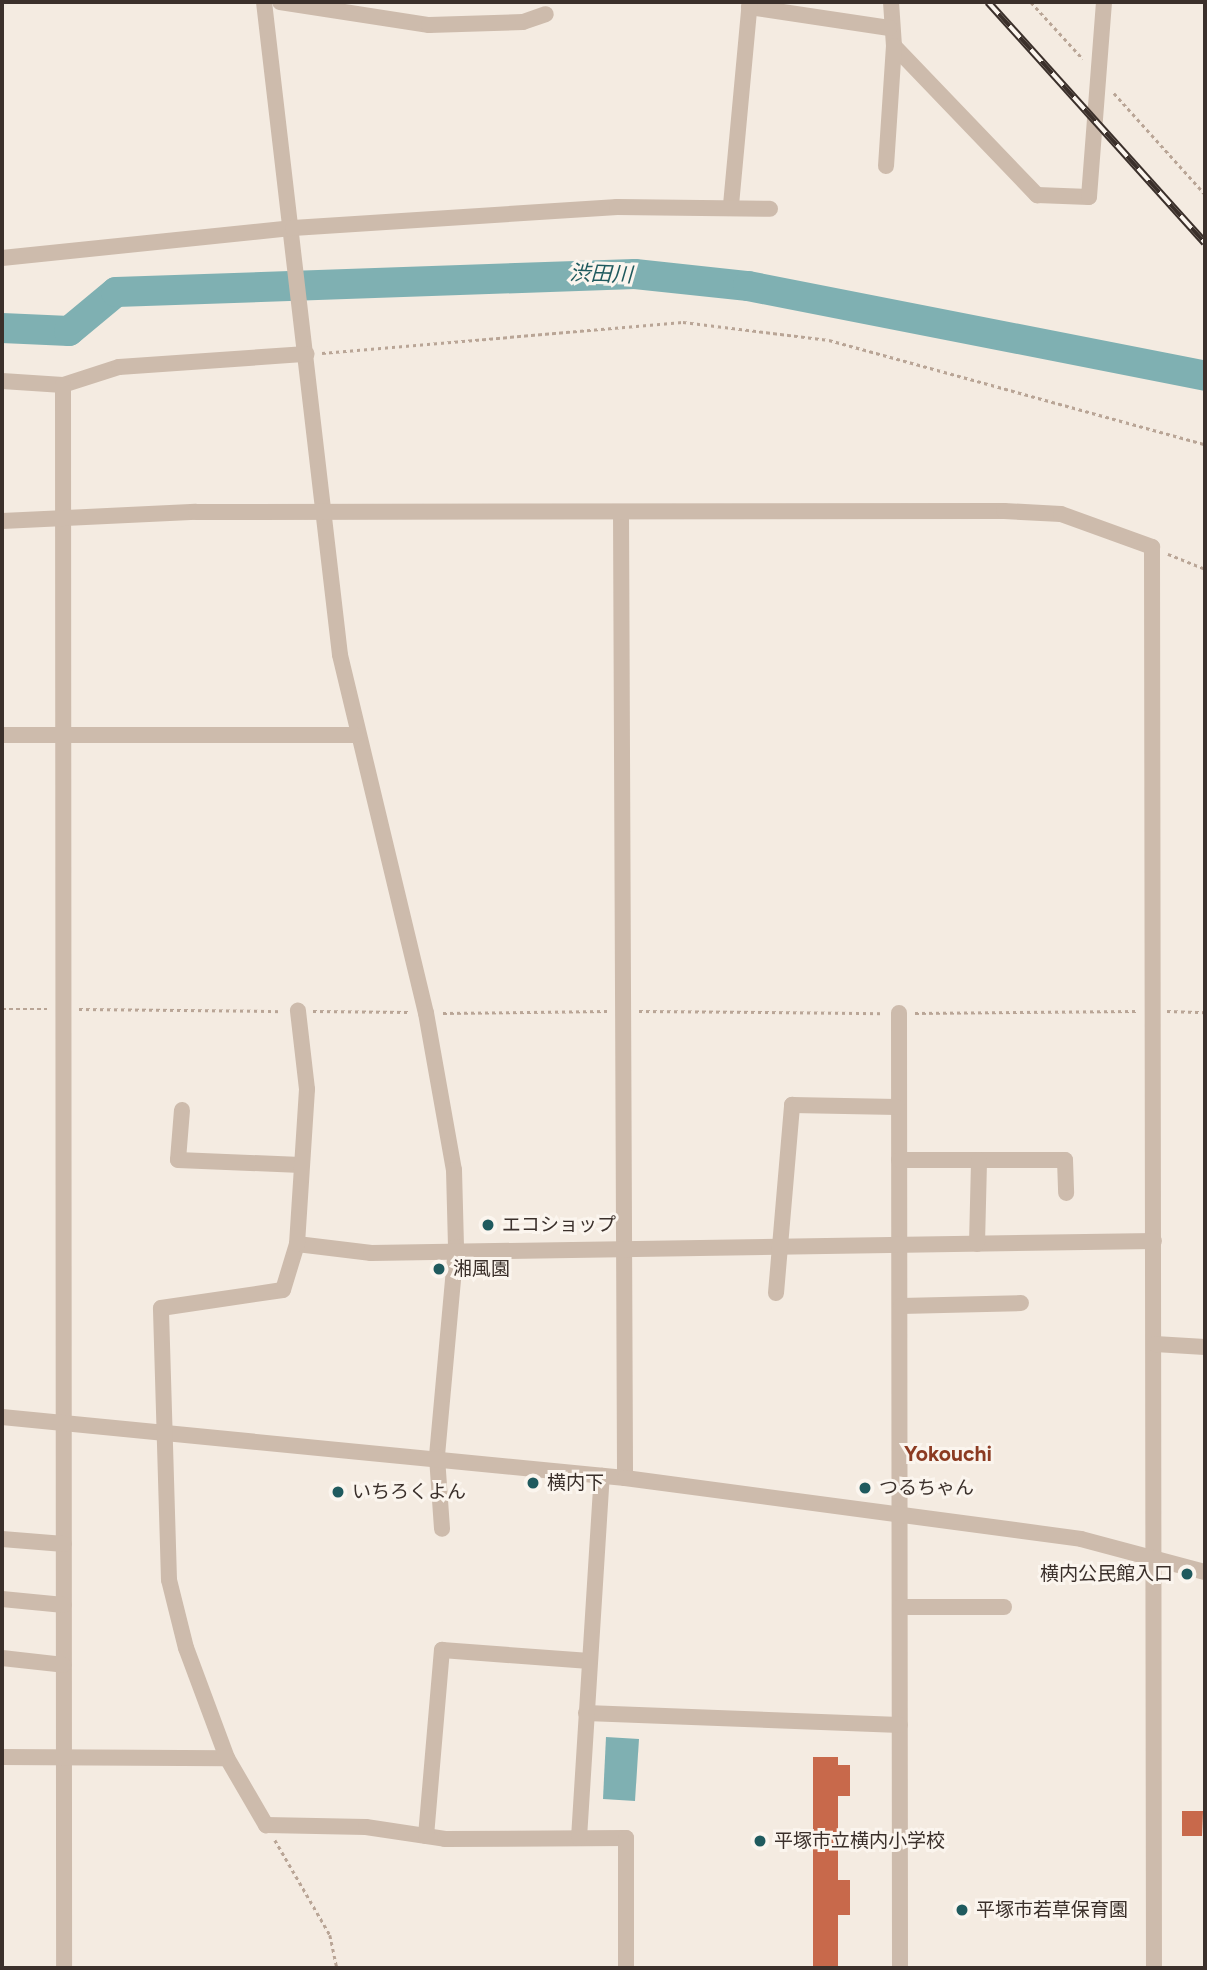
<!DOCTYPE html>
<html>
<head>
<meta charset="utf-8">
<style>
  body { margin:0 }
  #map { position:relative; width:1207px; height:1970px; overflow:hidden; background:#f4ebe1; font-family:Figtree,"Noto Sans JP",sans-serif }
  div>[style] { position:absolute }
  [style*='--x'] { left:calc(var(--x)*1px); top:calc(var(--y)*1px); width:calc(var(--w)*1px); rotate:calc(var(--a)*1deg) }
  .water>* { inset:0; background:#7fb0b2 }
  .river>* { height:30px; margin:-15px; padding:0 15px; transform-origin:15px; border-radius:15px; background:#7fb0b2 }
  .building>* { inset:0; background:#c8694b }
  .path>* { height:2.5px; margin-top:-1.25px; transform-origin:0; background:repeating-linear-gradient(90deg,#b9a596 0 3.5px,transparent 0 7px) }
  .minor>* { height:16px; margin:-8px; padding:0 8px; transform-origin:8px; border-radius:8px; background:#cdbbac }
  .rail>* { height:8px; margin-top:-4px; transform-origin:0; background:repeating-linear-gradient(90deg,#fbf5ee 0 16px,#3b302b 0 32px); box-sizing:border-box; border-block:2px solid #3b302b }
  .dots>* { width:19px; height:19px; translate:-50% -50%; box-sizing:border-box; border:4px solid #fbf5ee; border-radius:50% }
  span { translate:-50% -50%; white-space:nowrap; text-align:center; line-height:1.15; -webkit-text-stroke:6px #fbf5ee; paint-order:stroke }
  .poi-label { font-size:19px; color:#3b302b }
  .left { translate:0 -50%; text-align:left }
  .right { translate:-100% -50%; text-align:right }
  .water-label { font-size:21px; color:#1f5a5e; font-style:italic }
  .neighbourhood-label { font-size:21px; color:#8c3b22; font-weight:700 }
  .frame { position:absolute; inset:0; border:4px solid #3b302b; pointer-events:none }
</style>
</head>
<body>
<div id="map">
  <div class="water">
    <i style="clip-path:polygon(606px 1737px,639px 1739px,635px 1801px,603px 1799px)"></i>
  </div>
  <div class="river">
    <i style="--x:2;--y:328;--w:67;--a:2.6"></i>
    <i style="--x:69;--y:331;--w:61;--a:-39.7"></i>
    <i style="--x:116;--y:292;--w:519;--a:-1.99"></i>
    <i style="--x:635;--y:274;--w:114;--a:6.1"></i>
    <i style="--x:748;--y:286;--w:466;--a:11.1"></i>
  </div>
  <div class="building">
    <i style="clip-path:polygon(813px 1757px,838px 1757px,838px 1765px,850px 1765px,850px 1796px,838px 1796px,838px 1880px,850px 1880px,850px 1915px,838px 1915px,838px 1968px,813px 1968px)"></i>
    <i style="clip-path:polygon(1182px 1811px,1203px 1811px,1202px 1836px,1182px 1836px)"></i>
  </div>
  <div class="path">
    <i style="--x:1031;--y:2;--w:77;--a:47.6"></i>
    <i style="--x:1114;--y:93;--w:136;--a:48"></i>
    <i style="--x:322;--y:353;--w:362;--a:-4.9"></i>
    <i style="--x:683;--y:322;--w:147;--a:7"></i>
    <i style="--x:829;--y:340;--w:390;--a:15.5"></i>
    <i style="--x:1168;--y:554;--w:40;--a:22"></i>
    <i style="--x:2;--y:1009;--w:45;--a:0"></i>
    <i style="--x:79;--y:1009;--w:203;--a:0.6"></i>
    <i style="--x:313;--y:1011;--w:95;--a:0.6"></i>
    <i style="--x:639;--y:1011;--w:245;--a:0.5"></i>
    <i style="--x:1167;--y:1011;--w:38;--a:2"></i>
    <i style="--x:443;--y:1013;--w:164;--a:-0.7"></i>
    <i style="--x:915;--y:1013;--w:221;--a:-0.5"></i>
    <i style="--x:275;--y:1840;--w:110;--a:59.9"></i>
    <i style="--x:330;--y:1935;--w:34;--a:78"></i>
  </div>
  <div class="minor">
    <i style="--x:264;--y:2;--w:657;--a:83.36"></i>
    <i style="--x:340;--y:655;--w:368;--a:76.5"></i>
    <i style="--x:426;--y:1013;--w:159;--a:79.9"></i>
    <i style="--x:454;--y:1170;--w:77;--a:88.5"></i>
    <i style="--x:456;--y:1247;--w:211;--a:95.2"></i>
    <i style="--x:437;--y:1457;--w:72;--a:86"></i>
    <i style="--x:280;--y:2;--w:151;--a:8.8"></i>
    <i style="--x:429;--y:25;--w:94;--a:-1.8"></i>
    <i style="--x:523;--y:22;--w:24;--a:-19"></i>
    <i style="--x:891;--y:2;--w:44;--a:86.1"></i>
    <i style="--x:894;--y:46;--w:207;--a:46.2"></i>
    <i style="--x:1037;--y:195;--w:52;--a:2.2"></i>
    <i style="--x:1089;--y:197;--w:196;--a:-85.6"></i>
    <i style="--x:749;--y:7;--w:142;--a:8.5"></i>
    <i style="--x:886;--y:166;--w:120;--a:-86.2"></i>
    <i style="--x:731;--y:205;--w:204;--a:-84.7"></i>
    <i style="--x:2;--y:258;--w:293;--a:-5.9"></i>
    <i style="--x:293;--y:228;--w:325;--a:-3.7"></i>
    <i style="--x:617;--y:207;--w:153;--a:0.7"></i>
    <i style="--x:2;--y:381;--w:61;--a:3.8"></i>
    <i style="--x:63;--y:385;--w:59;--a:-17.8"></i>
    <i style="--x:119;--y:367;--w:188;--a:-4"></i>
    <i style="--x:63;--y:385;--w:1583;--a:89.96"></i>
    <i style="--x:621;--y:512;--w:966;--a:89.76"></i>
    <i style="--x:2;--y:521;--w:194;--a:-2.7"></i>
    <i style="--x:196;--y:512;--w:808;--a:-0.07"></i>
    <i style="--x:1004;--y:511;--w:57;--a:3"></i>
    <i style="--x:1061;--y:514;--w:97;--a:19.9"></i>
    <i style="--x:1152;--y:547;--w:1421;--a:89.92"></i>
    <i style="--x:2;--y:735;--w:353;--a:0"></i>
    <i style="--x:899;--y:1013;--w:955;--a:89.94"></i>
    <i style="--x:182;--y:1110;--w:50;--a:94.6"></i>
    <i style="--x:178;--y:1160;--w:123;--a:2.3"></i>
    <i style="--x:899;--y:1160;--w:166;--a:0"></i>
    <i style="--x:1065;--y:1160;--w:33;--a:88"></i>
    <i style="--x:297;--y:1244;--w:75;--a:6.9"></i>
    <i style="--x:371;--y:1253;--w:783;--a:-0.88"></i>
    <i style="--x:977;--y:1244;--w:84;--a:-88.6"></i>
    <i style="--x:776;--y:1293;--w:189;--a:-85.1"></i>
    <i style="--x:792;--y:1105;--w:105;--a:1.1"></i>
    <i style="--x:901;--y:1306;--w:120;--a:-1.4"></i>
    <i style="--x:1155;--y:1344;--w:50;--a:3.4"></i>
    <i style="--x:2;--y:1417;--w:626;--a:5.59"></i>
    <i style="--x:625;--y:1478;--w:460;--a:7.6"></i>
    <i style="--x:1081;--y:1539;--w:128;--a:14.9"></i>
    <i style="--x:2;--y:1539;--w:62;--a:4.6"></i>
    <i style="--x:2;--y:1599;--w:62;--a:5.5"></i>
    <i style="--x:900;--y:1607;--w:104;--a:0"></i>
    <i style="--x:2;--y:1658;--w:62;--a:6.4"></i>
    <i style="--x:586;--y:1713;--w:314;--a:2.2"></i>
    <i style="--x:2;--y:1757;--w:225;--a:0.3"></i>
    <i style="--x:227;--y:1758;--w:78;--a:59.8"></i>
    <i style="--x:266;--y:1825;--w:100;--a:1.1"></i>
    <i style="--x:366;--y:1827;--w:80;--a:8.6"></i>
    <i style="--x:445;--y:1839;--w:181;--a:-0.3"></i>
    <i style="--x:626;--y:1838;--w:130;--a:90"></i>
    <i style="--x:227;--y:1758;--w:117;--a:-110.4"></i>
    <i style="--x:186;--y:1648;--w:70;--a:-104"></i>
    <i style="--x:169;--y:1580;--w:272;--a:-91.7"></i>
    <i style="--x:161;--y:1308;--w:123;--a:-8.4"></i>
    <i style="--x:283;--y:1290;--w:48;--a:-73.1"></i>
    <i style="--x:297;--y:1244;--w:155;--a:-86.3"></i>
    <i style="--x:307;--y:1089;--w:79;--a:-96.6"></i>
    <i style="--x:426;--y:1836;--w:187;--a:-85.1"></i>
    <i style="--x:442;--y:1650;--w:148;--a:4.3"></i>
    <i style="--x:579;--y:1838;--w:363;--a:-86.4"></i>
  </div>
  <div class="rail">
    <i style="--x:988;--y:2;--w:324;--a:48"></i>
  </div>
  <div class="dots">
    <i style="left:488px;top:1225px;background:#1f5a5e"></i>
    <i style="left:439px;top:1269px;background:#1f5a5e"></i>
    <i style="left:533px;top:1483px;background:#1f5a5e"></i>
    <i style="left:865px;top:1488px;background:#1f5a5e"></i>
    <i style="left:338px;top:1492px;background:#1f5a5e"></i>
    <i style="left:1187px;top:1574px;background:#1f5a5e"></i>
    <i style="left:760px;top:1841px;background:#1f5a5e"></i>
    <i style="left:962px;top:1910px;background:#1f5a5e"></i>
  </div>
  <div class="poi-label">
    <span class="left" style="left:502px;top:1225px">エコショップ</span>
    <span class="left" style="left:453px;top:1269px">湘風園</span>
    <span class="left" style="left:547px;top:1483px">横内下</span>
    <span class="left" style="left:879px;top:1488px">つるちゃん</span>
    <span class="left" style="left:352px;top:1492px">いちろくよん</span>
    <span class="right" style="left:1173px;top:1574px">横内公民館入口</span>
    <span class="left" style="left:774px;top:1841px">平塚市立横内小学校</span>
    <span class="left" style="left:976px;top:1910px">平塚市若草保育園</span>
  </div>
  <div class="water-label">
    <span style="left:601px;top:274px;rotate:2deg">渋田川</span>
  </div>
  <div class="neighbourhood-label">
    <span style="left:948px;top:1454px">Yokouchi</span>
  </div>
  <div class="frame"></div>
</div>
</body>
</html>
